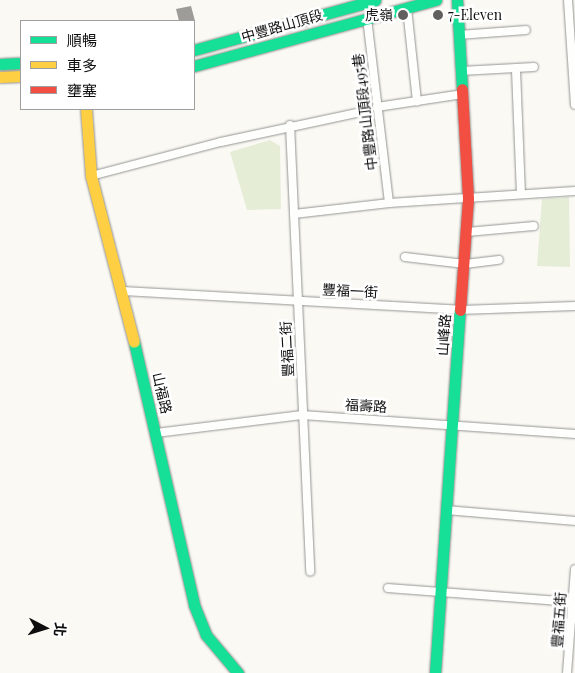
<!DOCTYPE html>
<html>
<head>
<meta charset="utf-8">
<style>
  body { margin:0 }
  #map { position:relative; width:575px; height:673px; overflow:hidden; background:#faf9f4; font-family:"Playfair Display","Noto Sans TC",serif }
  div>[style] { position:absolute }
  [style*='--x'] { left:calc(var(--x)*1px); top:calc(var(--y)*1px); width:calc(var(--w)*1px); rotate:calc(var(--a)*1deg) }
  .green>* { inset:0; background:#e5edd7 }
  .building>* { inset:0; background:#9e9c99 }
  .roads { filter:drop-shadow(0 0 1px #949492) drop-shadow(0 0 1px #949492) }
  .street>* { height:8px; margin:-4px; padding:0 4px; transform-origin:4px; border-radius:4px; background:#fefefd }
  .fast>* { height:11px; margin:-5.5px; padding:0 5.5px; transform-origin:5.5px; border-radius:5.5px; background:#16e098 }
  .slow>* { height:11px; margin:-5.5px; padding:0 5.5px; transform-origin:5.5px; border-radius:5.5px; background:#ffcf43 }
  .jam>* { height:11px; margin:-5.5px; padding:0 5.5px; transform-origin:5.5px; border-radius:5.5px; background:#f24e42 }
  .dots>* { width:14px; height:14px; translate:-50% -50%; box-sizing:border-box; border:2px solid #fff; border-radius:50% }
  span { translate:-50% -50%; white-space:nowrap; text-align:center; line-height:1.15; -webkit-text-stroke:5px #fff; paint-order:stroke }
  .poi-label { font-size:14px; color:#0e0e0e }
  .right { translate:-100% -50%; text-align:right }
  .left { translate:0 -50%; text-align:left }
  .street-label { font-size:14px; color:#0e0e0e }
  .legend { position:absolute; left:20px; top:20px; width:175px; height:90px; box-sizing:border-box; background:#fff; border:1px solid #9f9f9f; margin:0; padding:6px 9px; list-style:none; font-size:15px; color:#0e0e0e }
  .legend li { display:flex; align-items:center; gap:10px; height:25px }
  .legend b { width:25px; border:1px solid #9f9f9f }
  .north { position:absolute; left:20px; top:603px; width:50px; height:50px; -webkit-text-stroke:4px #fff; paint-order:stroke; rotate:95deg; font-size:14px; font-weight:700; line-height:20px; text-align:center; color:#0e0e0e }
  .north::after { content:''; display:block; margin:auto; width:18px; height:22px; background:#0e0e0e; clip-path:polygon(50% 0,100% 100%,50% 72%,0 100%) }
</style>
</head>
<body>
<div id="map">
  <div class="green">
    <i style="clip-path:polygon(270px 140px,280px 146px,281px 209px,247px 210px,230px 152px)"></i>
    <i style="clip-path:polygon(569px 197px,570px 267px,537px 266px,542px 199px)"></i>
  </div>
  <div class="building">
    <i style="clip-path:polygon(191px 6px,195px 21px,179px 21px,176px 9px)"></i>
  </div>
  <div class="roads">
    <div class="street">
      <i style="--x:568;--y:0;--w:105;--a:86.2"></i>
      <i style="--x:407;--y:8;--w:94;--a:83.9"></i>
      <i style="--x:367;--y:18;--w:186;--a:83.2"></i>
      <i style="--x:459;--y:35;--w:67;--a:-4.3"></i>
      <i style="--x:516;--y:70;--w:122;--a:87.7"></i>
      <i style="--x:461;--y:71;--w:73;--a:-3.1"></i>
      <i style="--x:377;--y:107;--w:87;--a:-8.6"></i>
      <i style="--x:290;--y:125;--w:447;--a:87.4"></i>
      <i style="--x:91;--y:176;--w:134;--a:-14.7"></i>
      <i style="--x:221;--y:142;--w:138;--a:-12.1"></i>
      <i style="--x:294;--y:214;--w:96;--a:-6.6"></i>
      <i style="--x:389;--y:203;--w:186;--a:-3.7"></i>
      <i style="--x:467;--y:232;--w:67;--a:-5.1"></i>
      <i style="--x:405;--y:257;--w:60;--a:6.7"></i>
      <i style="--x:465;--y:264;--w:34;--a:-7"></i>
      <i style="--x:123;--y:291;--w:338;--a:3.2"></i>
      <i style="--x:460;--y:310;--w:115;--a:-2"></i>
      <i style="--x:156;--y:433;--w:147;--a:-7"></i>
      <i style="--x:302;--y:415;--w:274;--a:4"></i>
      <i style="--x:447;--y:510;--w:128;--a:4.9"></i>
      <i style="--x:388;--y:588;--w:188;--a:4.3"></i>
      <i style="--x:567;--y:673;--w:104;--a:-85.6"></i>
    </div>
    <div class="fast">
      <i style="--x:457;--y:0;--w:89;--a:86.8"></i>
      <i style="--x:194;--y:50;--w:188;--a:-15.4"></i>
      <i style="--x:0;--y:64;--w:21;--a:-3"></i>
      <i style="--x:194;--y:66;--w:251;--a:-15.3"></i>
      <i style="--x:134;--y:342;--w:270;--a:77.1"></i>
      <i style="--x:194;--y:605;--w:32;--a:68"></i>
      <i style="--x:206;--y:635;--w:50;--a:49.9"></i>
      <i style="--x:435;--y:673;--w:364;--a:-86.1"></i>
    </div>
    <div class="slow">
      <i style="--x:0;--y:77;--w:21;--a:-3"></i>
      <i style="--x:86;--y:109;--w:67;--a:85.7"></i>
      <i style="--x:91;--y:176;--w:171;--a:75.5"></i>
    </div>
    <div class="jam">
      <i style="--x:460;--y:310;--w:112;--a:-85.9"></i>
      <i style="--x:468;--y:198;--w:109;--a:-93.2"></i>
    </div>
  </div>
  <div class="dots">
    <i style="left:403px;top:15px;background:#61605e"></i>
    <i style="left:438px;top:15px;background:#61605e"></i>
  </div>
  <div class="poi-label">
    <span class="right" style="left:393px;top:15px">虎嶺</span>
    <span class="left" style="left:448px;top:15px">7-Eleven</span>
  </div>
  <div class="street-label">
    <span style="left:282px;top:26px;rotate:-16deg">中豐路山頂段</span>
    <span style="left:365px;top:112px;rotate:-97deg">中豐路山頂段495巷</span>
    <span style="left:350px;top:291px;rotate:3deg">豐福一街</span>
    <span style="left:444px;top:335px;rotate:-86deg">山峰路</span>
    <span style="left:287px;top:349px;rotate:-93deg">豐福二街</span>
    <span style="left:162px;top:393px;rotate:77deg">山福路</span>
    <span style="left:366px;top:406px;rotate:3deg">福壽路</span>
    <span style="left:559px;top:620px;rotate:-86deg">豐福五街</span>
  </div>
  <ul class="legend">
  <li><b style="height:6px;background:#16e098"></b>順暢</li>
  <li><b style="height:6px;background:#ffcf43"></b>車多</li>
  <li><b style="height:6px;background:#f24e42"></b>壅塞</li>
  </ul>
  <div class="north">北</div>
</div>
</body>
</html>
